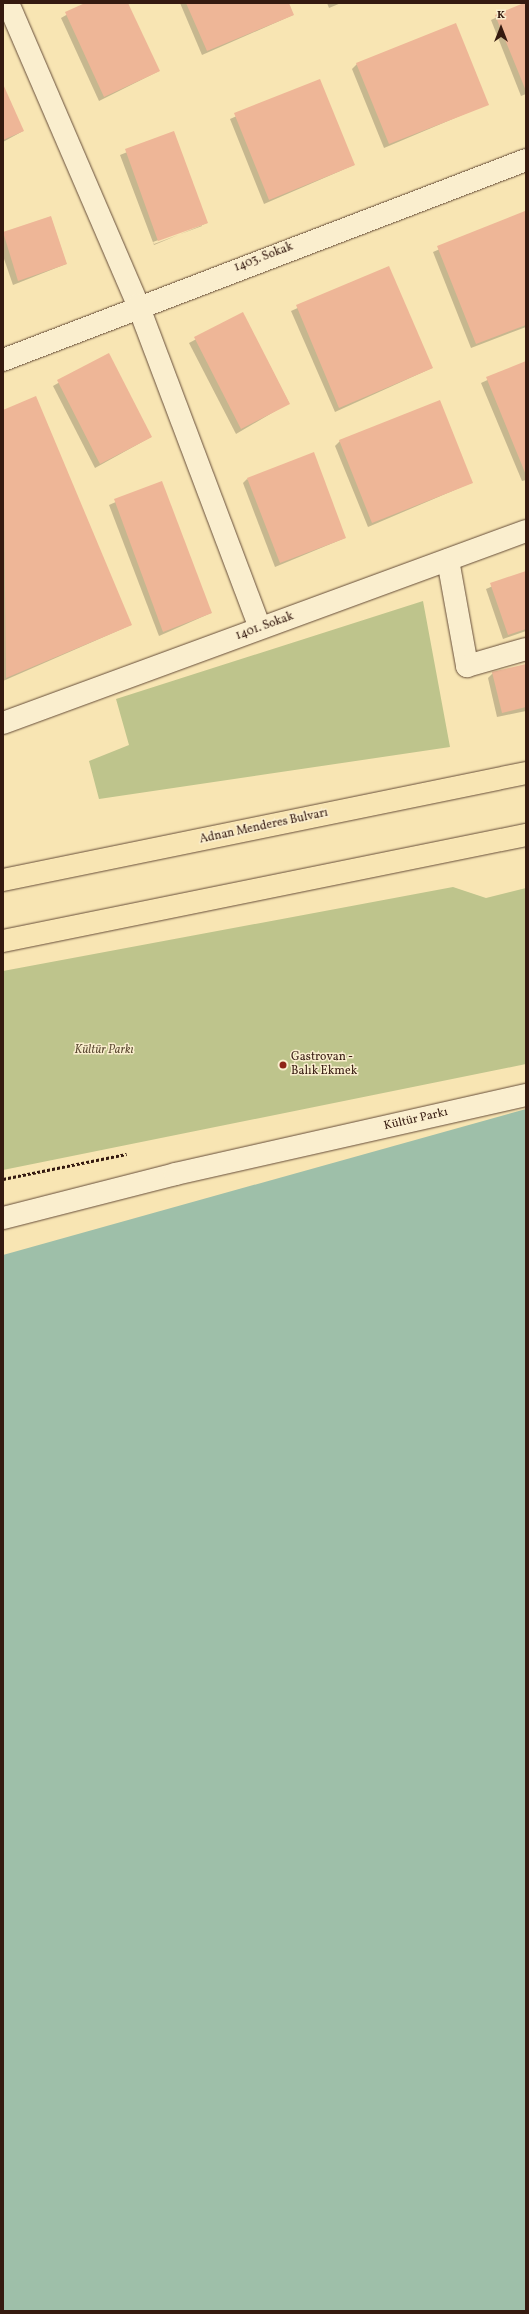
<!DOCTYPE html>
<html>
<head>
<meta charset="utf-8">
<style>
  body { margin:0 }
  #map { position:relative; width:529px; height:2314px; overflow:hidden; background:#f8e5b3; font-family:Vollkorn,serif }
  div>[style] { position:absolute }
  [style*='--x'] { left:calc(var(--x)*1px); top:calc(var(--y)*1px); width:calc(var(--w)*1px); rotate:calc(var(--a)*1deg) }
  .green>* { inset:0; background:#bec48c }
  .water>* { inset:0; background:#9ebfa9 }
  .shadow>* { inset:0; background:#0003 }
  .building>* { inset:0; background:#eeb697 }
  .path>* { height:2.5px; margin-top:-1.25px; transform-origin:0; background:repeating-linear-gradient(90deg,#351a10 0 3px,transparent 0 5px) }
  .roads { filter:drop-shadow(0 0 1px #664d39) drop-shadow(0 0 1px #664d39) }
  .minor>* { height:22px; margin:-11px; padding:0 11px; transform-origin:11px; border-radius:11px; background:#faeece }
  .major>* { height:22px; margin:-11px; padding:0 11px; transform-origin:11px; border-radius:11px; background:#f8e5b3 }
  .dots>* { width:11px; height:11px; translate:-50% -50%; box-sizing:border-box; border:2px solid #faeece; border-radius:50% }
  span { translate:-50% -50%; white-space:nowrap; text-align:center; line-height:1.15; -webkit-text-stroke:3px #faeece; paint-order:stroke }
  .street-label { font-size:12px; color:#351a10 }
  .park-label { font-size:12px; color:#5e4d35; font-style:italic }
  .poi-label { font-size:12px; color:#351a10 }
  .left { translate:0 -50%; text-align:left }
  .frame { position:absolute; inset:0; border:4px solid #351a10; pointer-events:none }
  .north { position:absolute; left:481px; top:8px; width:40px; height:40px; -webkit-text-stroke:3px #faeece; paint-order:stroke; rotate:0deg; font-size:11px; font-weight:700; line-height:16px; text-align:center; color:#351a10 }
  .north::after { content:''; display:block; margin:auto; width:14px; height:18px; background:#351a10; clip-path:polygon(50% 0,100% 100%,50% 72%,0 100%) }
</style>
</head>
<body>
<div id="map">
  <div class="green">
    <i style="clip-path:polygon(423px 601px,450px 747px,99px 799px,89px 761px,129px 745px,116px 699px)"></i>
    <i style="clip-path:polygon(453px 887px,486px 898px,526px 888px,526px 1064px,3px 1170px,3px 971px)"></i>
  </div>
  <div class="water">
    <i style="clip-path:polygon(526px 1109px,526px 2311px,3px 2311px,3px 1255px)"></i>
  </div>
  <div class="shadow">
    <i style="clip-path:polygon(87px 3px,127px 3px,159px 71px,99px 101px,61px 18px)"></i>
    <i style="clip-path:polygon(180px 3px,288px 3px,293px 15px,202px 55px)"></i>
    <i style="clip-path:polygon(327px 3px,341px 3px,329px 8px)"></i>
    <i style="clip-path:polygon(526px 3px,526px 94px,521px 96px,491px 20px)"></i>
    <i style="clip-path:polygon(357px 64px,488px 104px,384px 148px,352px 69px)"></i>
    <i style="clip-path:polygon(319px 80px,354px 165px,264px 204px,230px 119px)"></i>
    <i style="clip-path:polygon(3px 87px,23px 131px,3px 142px)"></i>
    <i style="clip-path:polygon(evenodd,174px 133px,207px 223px,154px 245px,120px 155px,174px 133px,202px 224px,202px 226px,154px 244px,153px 242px,202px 224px)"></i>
    <i style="clip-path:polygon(525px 212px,526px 327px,471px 348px,433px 252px)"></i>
    <i style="clip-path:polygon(50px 217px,66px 264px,13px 285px,3px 256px,3px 234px)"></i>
    <i style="clip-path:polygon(388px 267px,432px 368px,335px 412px,291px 311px)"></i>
    <i style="clip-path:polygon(243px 314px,289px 403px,236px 434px,189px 343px)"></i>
    <i style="clip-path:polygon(108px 354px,151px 437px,95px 468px,53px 386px)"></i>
    <i style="clip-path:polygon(526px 362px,526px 480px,522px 481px,481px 383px)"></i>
    <i style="clip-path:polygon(36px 398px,131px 625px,3px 681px,3px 411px)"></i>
    <i style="clip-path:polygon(340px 441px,471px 483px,368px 527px,335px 446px)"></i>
    <i style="clip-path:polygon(247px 479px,345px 538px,275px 567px,243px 483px)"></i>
    <i style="clip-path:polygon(161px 482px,211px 613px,159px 636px,109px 505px)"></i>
    <i style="clip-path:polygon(526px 572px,526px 631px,503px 639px,486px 589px)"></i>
    <i style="clip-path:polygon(526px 665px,526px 711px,497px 717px,488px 678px,493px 673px)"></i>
  </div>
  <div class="building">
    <i style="clip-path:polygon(85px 3px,128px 3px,160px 71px,104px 97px,65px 12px)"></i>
    <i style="clip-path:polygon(186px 3px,289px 3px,294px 15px,207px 51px)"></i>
    <i style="clip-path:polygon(524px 3px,526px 3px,526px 91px,495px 15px)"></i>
    <i style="clip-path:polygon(456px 23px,489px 105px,389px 144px,356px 63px)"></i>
    <i style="clip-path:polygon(320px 79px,355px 165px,269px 200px,234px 113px)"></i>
    <i style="clip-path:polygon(3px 84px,24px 131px,3px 140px)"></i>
    <i style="clip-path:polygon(174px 131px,208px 223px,158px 241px,125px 149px)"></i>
    <i style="clip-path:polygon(525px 211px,526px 325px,476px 344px,437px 246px)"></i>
    <i style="clip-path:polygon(51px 216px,67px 264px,18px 281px,3px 232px)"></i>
    <i style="clip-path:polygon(389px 266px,433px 368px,339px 408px,296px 305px)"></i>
    <i style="clip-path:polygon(243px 312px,290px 404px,241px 429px,194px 337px)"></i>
    <i style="clip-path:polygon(109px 353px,152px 437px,100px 464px,57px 380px)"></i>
    <i style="clip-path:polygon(526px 361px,526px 475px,486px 377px)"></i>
    <i style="clip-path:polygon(36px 396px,132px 625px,6px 678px,3px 410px)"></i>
    <i style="clip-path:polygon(440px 400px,473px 483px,372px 523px,339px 440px)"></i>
    <i style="clip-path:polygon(314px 452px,346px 538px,280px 563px,247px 478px)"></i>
    <i style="clip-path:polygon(162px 481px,212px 613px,163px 632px,114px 499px)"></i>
    <i style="clip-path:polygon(526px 571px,526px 629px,508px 635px,490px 583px)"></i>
    <i style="clip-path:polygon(526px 664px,526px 707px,502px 713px,492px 672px)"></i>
  </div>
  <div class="path">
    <i style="--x:3;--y:1179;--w:126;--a:-11.4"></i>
  </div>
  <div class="roads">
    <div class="minor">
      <i style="--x:8;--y:3;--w:329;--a:66.7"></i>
      <i style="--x:138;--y:305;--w:345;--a:69.3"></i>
      <i style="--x:3;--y:360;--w:560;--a:-20.93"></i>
      <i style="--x:448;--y:560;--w:108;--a:79.8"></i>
      <i style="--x:467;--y:666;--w:61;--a:-16.1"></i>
      <i style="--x:3;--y:723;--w:557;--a:-20.16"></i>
      <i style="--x:3;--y:1218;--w:178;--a:-14.3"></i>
      <i style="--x:175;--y:1174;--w:360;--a:-12.7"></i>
    </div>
    <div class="major">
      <i style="--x:3;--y:880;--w:534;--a:-11.56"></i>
      <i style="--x:3;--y:941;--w:534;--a:-11.46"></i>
    </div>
  </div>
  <div class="dots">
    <i style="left:283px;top:1065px;background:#8f2418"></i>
  </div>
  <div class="street-label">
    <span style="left:264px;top:258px;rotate:-21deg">1403. Sokak</span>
    <span style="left:265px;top:627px;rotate:-20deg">1401. Sokak</span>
    <span style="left:264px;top:827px;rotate:-12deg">Adnan Menderes Bulvarı</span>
    <span style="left:416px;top:1120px;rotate:-13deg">Kültür Parkı</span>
  </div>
  <div class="park-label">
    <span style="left:104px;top:1051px">Kültür Parkı</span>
  </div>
  <div class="poi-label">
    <span class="left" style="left:291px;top:1065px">Gastrovan -<br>Balık Ekmek</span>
  </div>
  <div class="frame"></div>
  <div class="north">K</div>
</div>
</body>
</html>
